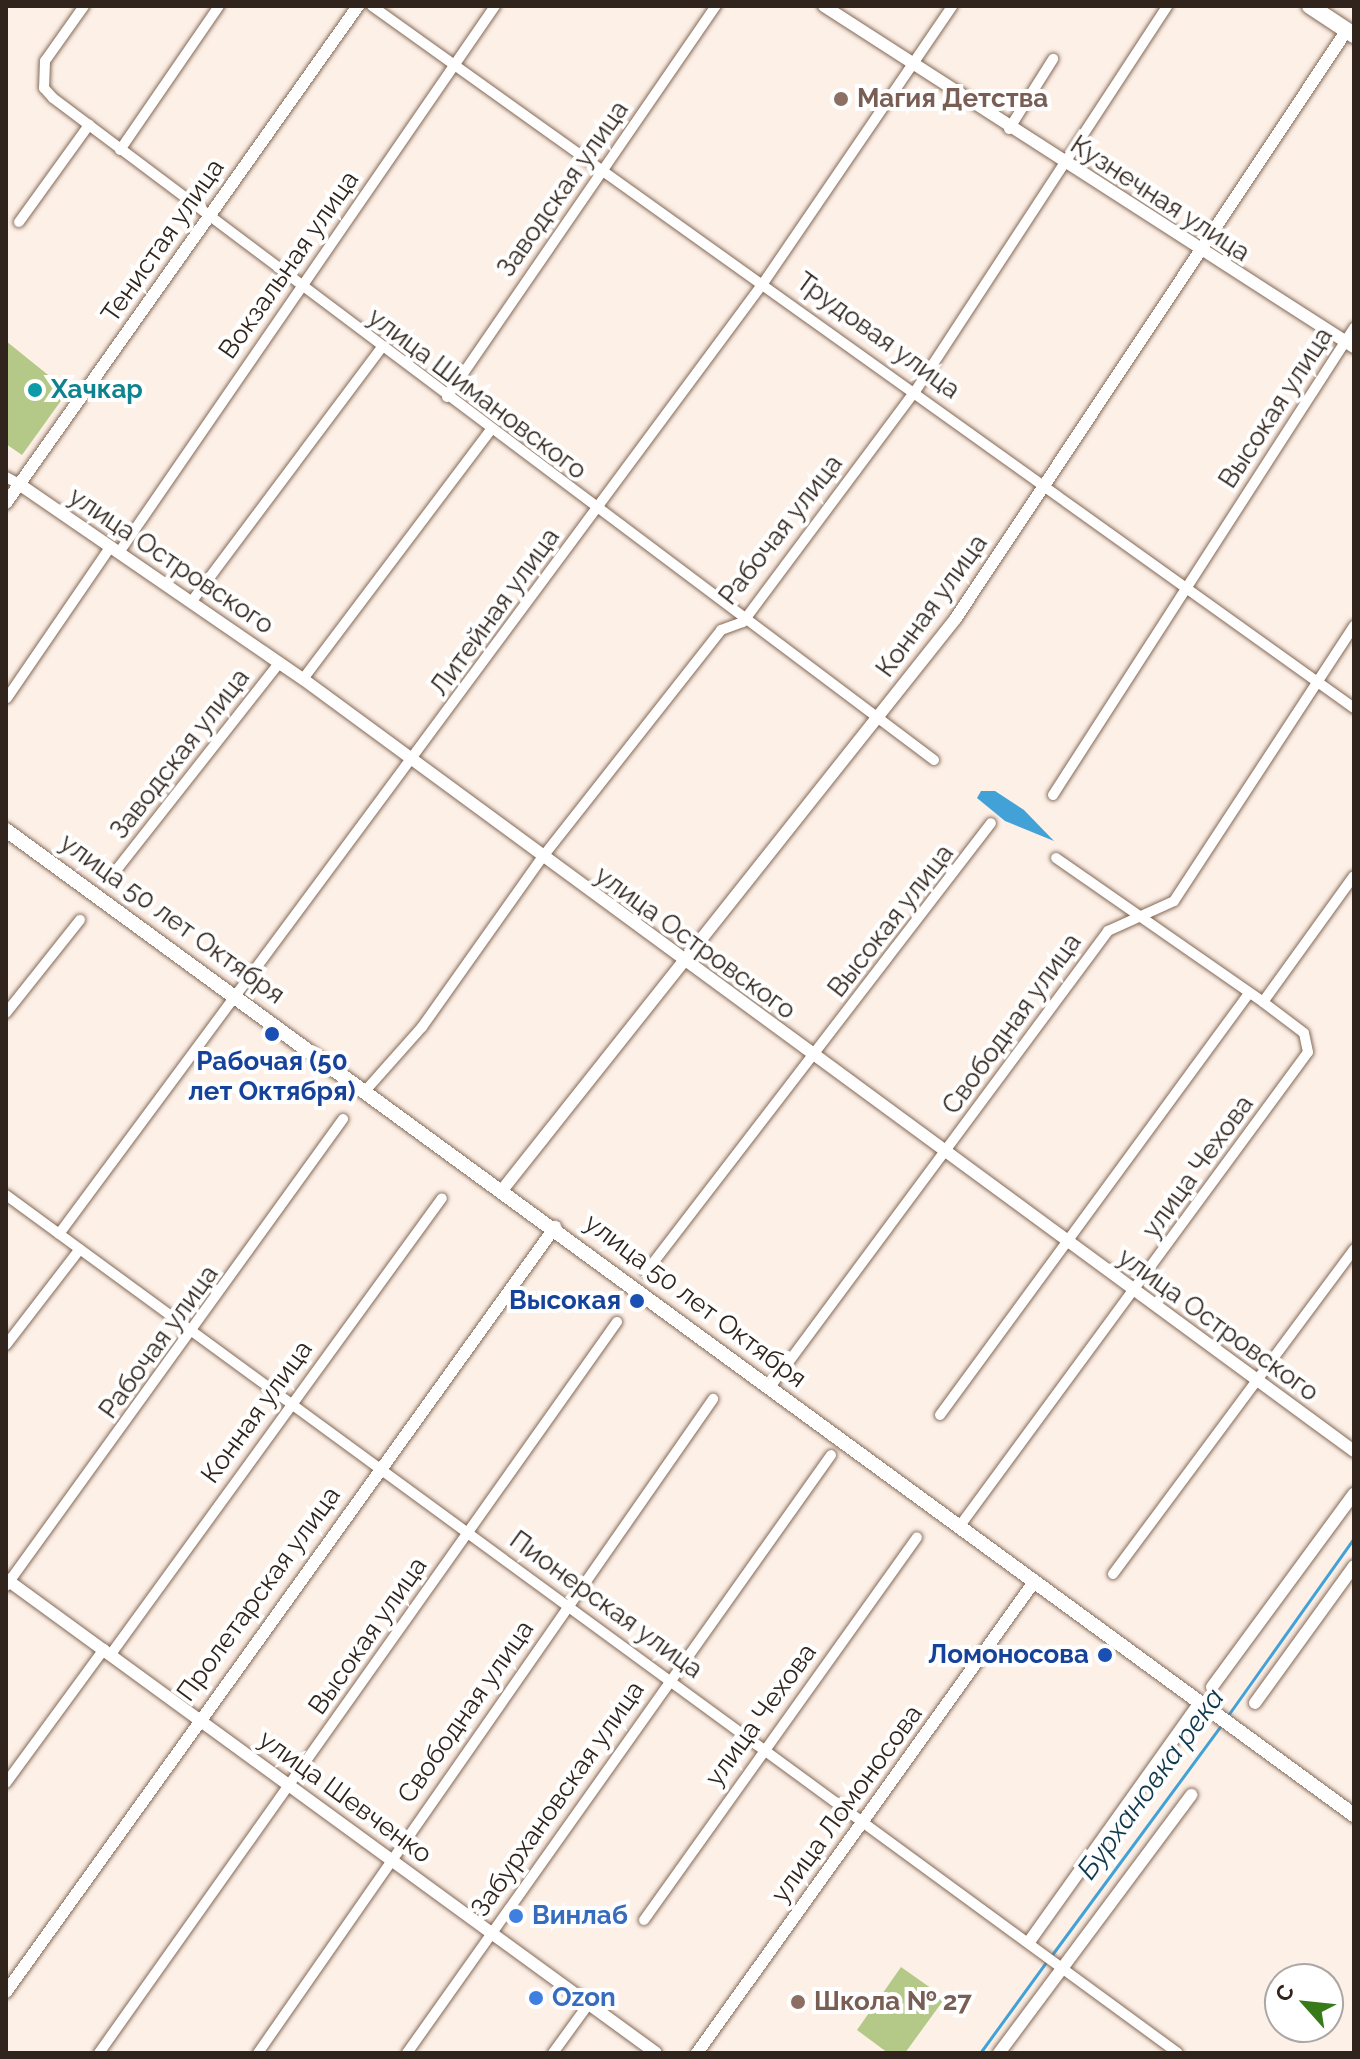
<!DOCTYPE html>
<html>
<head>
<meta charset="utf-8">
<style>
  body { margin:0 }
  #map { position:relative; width:1360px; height:2059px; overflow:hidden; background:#fdf0e7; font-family:Raleway,sans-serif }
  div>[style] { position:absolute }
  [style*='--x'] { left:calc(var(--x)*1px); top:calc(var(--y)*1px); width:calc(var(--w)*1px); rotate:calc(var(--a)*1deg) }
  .green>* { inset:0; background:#b4c987 }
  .water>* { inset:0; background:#42a2d8 }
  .stream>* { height:3px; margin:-1.5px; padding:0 1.5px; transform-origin:1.5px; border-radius:1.5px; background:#42a2d8 }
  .roads { filter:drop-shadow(0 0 2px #846956) drop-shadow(0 0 2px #846956) }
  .minor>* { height:10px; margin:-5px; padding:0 5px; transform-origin:5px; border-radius:5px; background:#fff }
  .tertiary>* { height:12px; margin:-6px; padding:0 6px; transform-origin:6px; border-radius:6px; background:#fff }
  .secondary>* { height:14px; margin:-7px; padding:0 7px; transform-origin:7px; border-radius:7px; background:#fff }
  .primary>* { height:16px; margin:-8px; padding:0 8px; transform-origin:8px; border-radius:8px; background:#fff }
  .dots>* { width:22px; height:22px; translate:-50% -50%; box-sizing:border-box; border:4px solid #fff; border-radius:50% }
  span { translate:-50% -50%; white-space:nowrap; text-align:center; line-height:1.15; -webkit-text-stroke:8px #fff; paint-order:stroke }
  .education-label { font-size:26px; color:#785e54; font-weight:700 }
  .left { translate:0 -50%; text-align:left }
  .street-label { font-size:26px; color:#30241c }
  .culture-label { font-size:26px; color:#0d838f; font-weight:700 }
  .transit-label { font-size:26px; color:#164399; font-weight:700 }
  .right { translate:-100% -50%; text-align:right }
  .shop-label { font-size:26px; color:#366cbe; font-weight:700 }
  .water-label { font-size:28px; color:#0e384e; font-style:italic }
  .frame { position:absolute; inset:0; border:8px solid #30241c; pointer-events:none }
  .north { position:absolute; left:1264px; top:1963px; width:80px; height:80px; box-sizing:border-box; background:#fff; border:2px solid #aca7a4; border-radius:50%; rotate:297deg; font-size:22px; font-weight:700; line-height:32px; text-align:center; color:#30241c }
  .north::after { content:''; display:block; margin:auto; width:28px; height:36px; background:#387a1a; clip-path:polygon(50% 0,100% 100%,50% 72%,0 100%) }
</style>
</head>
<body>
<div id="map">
  <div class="green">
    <i style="clip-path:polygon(6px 341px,68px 391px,22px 455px,6px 444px)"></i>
    <i style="clip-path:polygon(901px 1967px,945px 1998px,905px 2053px,888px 2053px,857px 2030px)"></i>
  </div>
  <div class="water">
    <i style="clip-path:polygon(981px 791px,995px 791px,1024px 810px,1054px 841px,1005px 821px,977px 798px)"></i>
  </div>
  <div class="stream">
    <i style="--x:1226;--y:1718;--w:221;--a:-54.6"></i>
    <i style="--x:1051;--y:1956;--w:288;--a:-53.6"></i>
    <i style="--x:980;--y:2053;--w:112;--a:-54"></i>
  </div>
  <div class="roads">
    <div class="minor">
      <i style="--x:84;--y:6;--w:67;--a:125.3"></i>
      <i style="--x:45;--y:61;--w:27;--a:92"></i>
      <i style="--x:44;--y:88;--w:13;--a:48"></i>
      <i style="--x:53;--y:98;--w:1102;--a:36.92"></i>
      <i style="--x:372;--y:6;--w:1207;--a:35.56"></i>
      <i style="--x:1009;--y:129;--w:83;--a:-57.8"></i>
      <i style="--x:120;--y:150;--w:175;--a:-55.5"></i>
      <i style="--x:19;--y:222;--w:120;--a:-54.2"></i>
      <i style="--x:447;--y:397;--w:475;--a:-55.5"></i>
      <i style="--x:6;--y:477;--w:15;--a:28"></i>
      <i style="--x:120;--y:551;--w:662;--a:-55.47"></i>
      <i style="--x:192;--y:601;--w:316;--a:-53.2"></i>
      <i style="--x:303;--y:679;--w:311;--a:-53"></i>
      <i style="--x:7;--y:698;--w:184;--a:-55.6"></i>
      <i style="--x:1053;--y:795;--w:556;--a:-57.2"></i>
      <i style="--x:1056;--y:858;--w:252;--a:34.8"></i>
      <i style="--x:114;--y:873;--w:268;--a:-51.8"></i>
      <i style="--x:6;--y:1013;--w:119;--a:-51.5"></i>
      <i style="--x:366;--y:1090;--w:84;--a:-48.4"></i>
      <i style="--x:422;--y:1027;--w:206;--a:-54.7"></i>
      <i style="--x:541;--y:859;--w:291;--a:-51.8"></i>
      <i style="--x:721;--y:630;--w:23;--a:-20"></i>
      <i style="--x:743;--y:622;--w:289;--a:-53.3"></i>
      <i style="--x:916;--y:390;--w:459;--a:-56.8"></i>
      <i style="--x:6;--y:1195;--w:1452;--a:36.21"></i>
      <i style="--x:59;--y:1234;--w:1185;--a:-53.48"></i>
      <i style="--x:764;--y:282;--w:334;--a:-55.7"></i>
      <i style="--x:646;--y:1272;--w:566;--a:-52.46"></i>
      <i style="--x:6;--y:1345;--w:121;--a:-52.4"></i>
      <i style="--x:770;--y:1387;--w:568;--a:-53.45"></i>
      <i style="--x:1108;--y:931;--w:72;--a:-24.4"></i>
      <i style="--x:1174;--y:901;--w:329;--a:-56.8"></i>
      <i style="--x:940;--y:1415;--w:519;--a:-53.77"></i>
      <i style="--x:959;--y:1527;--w:589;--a:-53.69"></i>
      <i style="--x:1308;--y:1052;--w:19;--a:-102"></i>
      <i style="--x:1304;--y:1033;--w:51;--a:-142.9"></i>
      <i style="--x:1263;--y:1002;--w:155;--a:-54.2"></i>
      <i style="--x:1113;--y:1574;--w:405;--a:-53.4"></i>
      <i style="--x:6;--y:1586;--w:576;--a:-54.18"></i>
      <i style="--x:111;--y:1654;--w:563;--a:-54.02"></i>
      <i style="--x:6;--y:1783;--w:166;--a:-53.8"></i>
      <i style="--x:644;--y:1920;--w:470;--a:-54.5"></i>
      <i style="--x:99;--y:2053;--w:896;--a:-54.68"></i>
      <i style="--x:258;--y:2053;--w:797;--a:-55.17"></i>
      <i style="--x:407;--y:2053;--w:733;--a:-54.66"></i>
      <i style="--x:553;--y:2053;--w:63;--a:-54"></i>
    </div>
    <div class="tertiary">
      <i style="--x:824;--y:6;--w:630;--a:32.76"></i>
      <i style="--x:19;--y:484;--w:345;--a:34.5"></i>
      <i style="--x:303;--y:679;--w:1304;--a:36.3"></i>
      <i style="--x:6;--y:503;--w:609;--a:-54.69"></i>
      <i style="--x:503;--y:1189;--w:729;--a:-51.57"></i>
      <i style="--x:956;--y:618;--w:706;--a:-56.38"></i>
      <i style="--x:6;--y:1579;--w:804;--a:36.1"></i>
      <i style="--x:1212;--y:1687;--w:240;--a:-53.7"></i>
      <i style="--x:1255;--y:1703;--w:169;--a:-54.1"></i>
      <i style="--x:1029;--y:1942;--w:295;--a:-54.5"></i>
      <i style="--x:6;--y:1992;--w:942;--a:-54.33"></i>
      <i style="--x:697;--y:2053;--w:579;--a:-54.42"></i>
      <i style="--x:999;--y:2053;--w:322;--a:-53.3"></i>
    </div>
    <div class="secondary">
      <i style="--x:6;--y:830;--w:1670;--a:36.16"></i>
    </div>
    <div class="primary">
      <i style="--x:1310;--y:6;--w:53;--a:33.4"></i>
    </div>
  </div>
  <div class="dots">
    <i style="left:841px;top:99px;background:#8d6e63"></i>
    <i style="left:35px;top:390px;background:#0f9aa8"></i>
    <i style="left:272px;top:1034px;background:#1a4fb4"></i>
    <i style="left:637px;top:1301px;background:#1a4fb4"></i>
    <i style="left:1105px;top:1655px;background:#1a4fb4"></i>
    <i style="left:516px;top:1916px;background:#3f7fe0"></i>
    <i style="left:536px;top:1998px;background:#3f7fe0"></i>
    <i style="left:798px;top:2002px;background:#8d6e63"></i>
  </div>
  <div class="education-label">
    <span class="left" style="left:857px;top:99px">Магия Детства</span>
    <span class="left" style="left:814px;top:2002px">Школа № 27</span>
  </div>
  <div class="street-label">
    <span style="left:563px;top:189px;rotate:-55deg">Заводская улица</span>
    <span style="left:1160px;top:199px;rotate:33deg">Кузнечная улица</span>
    <span style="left:163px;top:241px;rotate:-55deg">Тенистая улица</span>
    <span style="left:289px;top:265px;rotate:-55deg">Вокзальная улица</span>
    <span style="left:878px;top:336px;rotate:36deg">Трудовая улица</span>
    <span style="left:477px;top:394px;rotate:37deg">улица Шимановского</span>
    <span style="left:1276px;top:408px;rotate:-57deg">Высокая улица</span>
    <span style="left:781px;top:530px;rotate:-52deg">Рабочая улица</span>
    <span style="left:171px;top:561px;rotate:34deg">улица Островского</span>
    <span style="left:932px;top:606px;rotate:-54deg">Конная улица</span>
    <span style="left:495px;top:612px;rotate:-54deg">Литейная улица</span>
    <span style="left:180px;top:754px;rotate:-52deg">Заводская улица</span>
    <span style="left:172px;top:919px;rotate:36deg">улица 50 лет Октября</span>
    <span style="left:891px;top:921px;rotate:-52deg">Высокая улица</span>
    <span style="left:695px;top:943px;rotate:36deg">улица Островского</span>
    <span style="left:1012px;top:1024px;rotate:-54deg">Свободная улица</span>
    <span style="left:1198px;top:1167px;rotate:-54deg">улица Чехова</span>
    <span style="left:695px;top:1301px;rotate:37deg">улица 50 лет Октября</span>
    <span style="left:1218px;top:1325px;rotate:36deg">улица Островского</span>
    <span style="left:159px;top:1342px;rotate:-54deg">Рабочая улица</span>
    <span style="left:257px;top:1412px;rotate:-54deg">Конная улица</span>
    <span style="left:259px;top:1594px;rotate:-54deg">Пролетарская улица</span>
    <span style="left:606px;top:1605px;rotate:36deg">Пионерская улица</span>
    <span style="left:368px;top:1636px;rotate:-55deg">Высокая улица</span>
    <span style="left:466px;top:1712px;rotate:-55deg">Свободная улица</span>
    <span style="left:761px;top:1715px;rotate:-54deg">улица Чехова</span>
    <span style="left:345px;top:1797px;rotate:36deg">улица Шевченко</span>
    <span style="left:558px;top:1799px;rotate:-55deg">Забурхановская улица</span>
    <span style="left:847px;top:1804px;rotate:-54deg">улица Ломоносова</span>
  </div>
  <div class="culture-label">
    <span class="left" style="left:51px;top:390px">Хачкар</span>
  </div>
  <div class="transit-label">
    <span style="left:272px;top:1077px">Рабочая (50<br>лет Октября)</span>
    <span class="right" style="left:621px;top:1301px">Высокая</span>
    <span class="right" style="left:1089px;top:1655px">Ломоносова</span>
  </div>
  <div class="shop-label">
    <span class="left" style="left:532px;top:1916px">Винлаб</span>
    <span class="left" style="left:552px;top:1998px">Ozon</span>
  </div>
  <div class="water-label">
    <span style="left:1151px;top:1784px;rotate:-54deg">Бурхановка река</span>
  </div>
  <div class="frame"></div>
  <div class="north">С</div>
</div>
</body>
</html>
